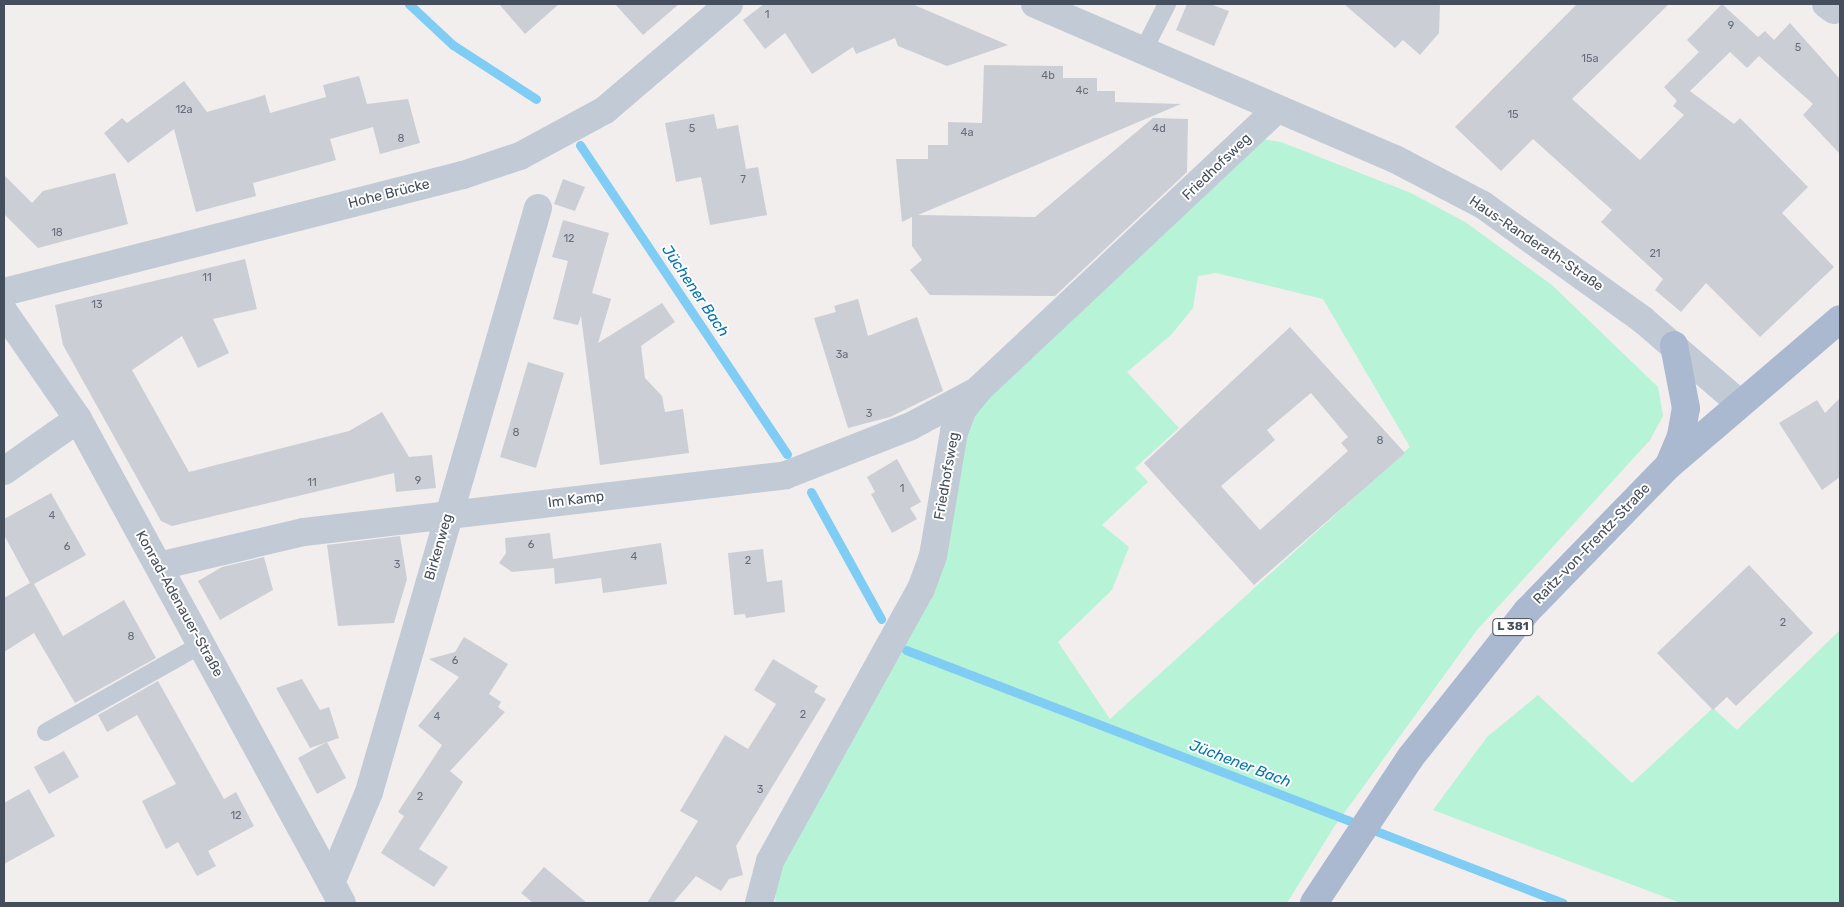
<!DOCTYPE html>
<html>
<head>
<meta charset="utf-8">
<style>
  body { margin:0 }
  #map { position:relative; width:1844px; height:907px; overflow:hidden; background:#f1eeed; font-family:Rubik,sans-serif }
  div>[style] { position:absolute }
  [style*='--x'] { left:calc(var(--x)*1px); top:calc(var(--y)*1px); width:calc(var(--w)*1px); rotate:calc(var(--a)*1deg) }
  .green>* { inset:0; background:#b7f3d7 }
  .stream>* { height:9px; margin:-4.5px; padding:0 4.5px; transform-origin:4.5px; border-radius:4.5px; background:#7fccf4 }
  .building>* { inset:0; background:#ccced6 }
  .service>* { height:18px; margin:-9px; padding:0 9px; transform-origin:9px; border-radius:9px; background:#c2cad6 }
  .minor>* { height:28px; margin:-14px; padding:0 14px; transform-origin:14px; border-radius:14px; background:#c2cad6 }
  .tertiary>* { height:28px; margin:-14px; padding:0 14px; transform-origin:14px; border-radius:14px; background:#c2cad6 }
  .primary>* { height:28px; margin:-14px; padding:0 14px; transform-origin:14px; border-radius:14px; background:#aab8d0 }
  span { translate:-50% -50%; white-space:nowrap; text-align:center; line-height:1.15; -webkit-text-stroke:4px #fff; paint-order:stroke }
  .number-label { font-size:11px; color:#666e7b }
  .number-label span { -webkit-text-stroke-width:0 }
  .shield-label span { padding:1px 4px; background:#fff; border:1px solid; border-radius:4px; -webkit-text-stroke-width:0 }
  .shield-label { font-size:12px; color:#444e5d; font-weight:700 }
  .street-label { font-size:14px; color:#444e5d }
  .water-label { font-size:15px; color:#0075b4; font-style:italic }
  .frame { position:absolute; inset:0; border:5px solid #444e5d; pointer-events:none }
</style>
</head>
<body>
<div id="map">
  <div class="green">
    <i style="clip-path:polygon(evenodd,1255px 138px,1281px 142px,1411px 193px,1465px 222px,1552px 285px,1658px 387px,1663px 416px,1650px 440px,1477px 630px,1334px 827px,1287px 903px,775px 903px,777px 875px,885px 680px,967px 421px,991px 388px,1255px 138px,1216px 273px,1323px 299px,1410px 447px,1110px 719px,1058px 642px,1112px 590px,1129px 547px,1102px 525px,1148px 482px,1135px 468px,1179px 428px,1127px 372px,1171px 335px,1193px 308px,1198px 276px,1216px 273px)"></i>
    <i style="clip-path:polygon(1840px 630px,1840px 903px,1681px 903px,1433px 810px,1487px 737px,1538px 695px,1632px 783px,1713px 708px,1737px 730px)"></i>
  </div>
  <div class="stream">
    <i style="--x:409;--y:4;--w:60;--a:43"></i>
    <i style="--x:453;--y:45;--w:99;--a:33"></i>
    <i style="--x:580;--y:145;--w:372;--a:56.2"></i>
    <i style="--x:811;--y:492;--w:145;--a:61.1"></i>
    <i style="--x:906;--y:650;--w:704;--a:21.06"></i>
  </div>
  <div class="building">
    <i style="clip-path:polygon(499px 4px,559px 4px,525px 34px)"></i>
    <i style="clip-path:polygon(615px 4px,679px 4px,643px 35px)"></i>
    <i style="clip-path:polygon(764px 4px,912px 4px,1008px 45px,947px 66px,898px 46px,895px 38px,856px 54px,853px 47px,812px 74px,785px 33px,765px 49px,743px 20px)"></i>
    <i style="clip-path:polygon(1187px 4px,1210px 4px,1229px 11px,1214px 46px,1176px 30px)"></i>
    <i style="clip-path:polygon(1344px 4px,1440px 4px,1439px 33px,1420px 55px,1403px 40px,1395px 48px)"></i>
    <i style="clip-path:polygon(1577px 4px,1669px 4px,1572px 99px,1640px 160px,1684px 115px,1673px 106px,1677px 101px,1664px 87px,1699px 52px,1687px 40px,1722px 4px,1758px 37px,1765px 31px,1774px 40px,1790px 23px,1840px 79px,1840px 154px,1803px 115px,1813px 104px,1759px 56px,1747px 68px,1730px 52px,1690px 91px,1734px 124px,1740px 118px,1808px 187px,1782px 213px,1834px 267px,1760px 337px,1706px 283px,1681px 312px,1655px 290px,1663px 279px,1601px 222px,1612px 210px,1533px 139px,1501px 171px,1455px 127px)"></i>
    <i style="clip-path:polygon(984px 65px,1063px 66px,1063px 78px,1097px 78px,1097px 91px,1115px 91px,1115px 102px,1181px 104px,918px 215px,1035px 217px,1153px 118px,1188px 119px,1187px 172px,1055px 296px,930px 295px,910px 270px,922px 260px,912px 246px,912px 217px,902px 222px,896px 159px,928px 159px,928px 145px,948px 145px,948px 122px,982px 123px)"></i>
    <i style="clip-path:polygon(359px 76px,367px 104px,408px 99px,420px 143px,380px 154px,373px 127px,330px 139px,336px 160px,253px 183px,256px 196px,196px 212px,174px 129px,128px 163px,104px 133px,122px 118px,127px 123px,184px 81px,207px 112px,265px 95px,270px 113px,326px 97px,323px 85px)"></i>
    <i style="clip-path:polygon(714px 114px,717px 129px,738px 125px,746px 169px,758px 167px,767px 215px,710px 225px,701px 177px,676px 182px,665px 123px)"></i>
    <i style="clip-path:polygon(115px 173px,128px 224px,38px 248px,4px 214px,4px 175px,32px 203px,43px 191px)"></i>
    <i style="clip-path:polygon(563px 179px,585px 187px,575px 211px,554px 204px)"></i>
    <i style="clip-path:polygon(563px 220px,609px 233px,592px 293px,611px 299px,598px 343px,662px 303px,675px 322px,641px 346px,645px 378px,662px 396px,665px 412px,683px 409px,689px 453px,600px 465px,581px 316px,578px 325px,553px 319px,568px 261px,552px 257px)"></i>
    <i style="clip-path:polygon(245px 259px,257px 309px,213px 319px,229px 353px,198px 368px,182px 336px,132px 370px,189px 472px,349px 431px,382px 412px,409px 457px,432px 455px,436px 488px,396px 492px,394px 473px,172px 526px,161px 521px,63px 345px,55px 305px)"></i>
    <i style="clip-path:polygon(858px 299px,868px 336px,917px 317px,943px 391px,890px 417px,848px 428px,814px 318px,836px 312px,834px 306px)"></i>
    <i style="clip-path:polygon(evenodd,1290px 327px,1405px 453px,1254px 585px,1144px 463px,1290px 327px,1311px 393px,1348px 437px,1341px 443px,1348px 451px,1260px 530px,1221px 486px,1275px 440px,1267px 430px,1311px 393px)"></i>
    <i style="clip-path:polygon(528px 362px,564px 373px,536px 468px,500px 457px)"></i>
    <i style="clip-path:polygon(1840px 398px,1840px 477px,1822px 490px,1779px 423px,1817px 400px,1825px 413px)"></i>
    <i style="clip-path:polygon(897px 459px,921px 502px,910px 508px,917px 519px,892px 533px,871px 494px,875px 492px,867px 477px)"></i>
    <i style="clip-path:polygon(51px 493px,86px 555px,34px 584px,63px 636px,124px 600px,156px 658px,75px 703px,34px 633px,4px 652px,4px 598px,30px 583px,4px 535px,4px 519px)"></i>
    <i style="clip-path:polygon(550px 533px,553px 559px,661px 543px,667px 584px,603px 593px,601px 578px,555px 584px,554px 568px,512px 572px,499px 563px,506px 553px,505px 538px)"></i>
    <i style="clip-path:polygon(400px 536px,407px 579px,394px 623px,338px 626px,327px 545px)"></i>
    <i style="clip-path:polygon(763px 549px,767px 582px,782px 580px,785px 612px,746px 618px,745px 614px,734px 615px,728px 553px)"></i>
    <i style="clip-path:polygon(264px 557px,273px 590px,220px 620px,198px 581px,222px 567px)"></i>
    <i style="clip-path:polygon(1749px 565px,1813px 633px,1736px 706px,1727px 697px,1713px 710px,1657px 653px)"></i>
    <i style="clip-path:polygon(464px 637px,508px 664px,489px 694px,501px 702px,498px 707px,505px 712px,450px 771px,463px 782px,419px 849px,448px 867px,434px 887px,381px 853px,404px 816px,398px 812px,442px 745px,418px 726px,459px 677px,429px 659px,455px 652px)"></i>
    <i style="clip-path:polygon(773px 659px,818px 686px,814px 692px,826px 699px,736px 846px,743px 875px,729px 879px,721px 891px,696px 876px,673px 903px,647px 903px,698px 821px,680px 811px,725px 735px,748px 749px,776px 704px,754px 690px)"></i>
    <i style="clip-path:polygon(302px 679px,320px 710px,329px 707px,339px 738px,310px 748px,276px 688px)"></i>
    <i style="clip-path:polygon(158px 681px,224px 799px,236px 792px,254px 826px,208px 851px,216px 866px,197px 876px,178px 842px,166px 849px,142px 801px,176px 784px,137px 715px,107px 732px,98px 715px)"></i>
    <i style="clip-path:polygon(327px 742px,346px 778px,317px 794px,298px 758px)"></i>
    <i style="clip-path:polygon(64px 751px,79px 777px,49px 794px,34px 767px)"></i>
    <i style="clip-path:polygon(29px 789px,55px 836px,4px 864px,4px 803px)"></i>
    <i style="clip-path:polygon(544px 867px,587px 903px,533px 903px,521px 893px)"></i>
  </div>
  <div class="service">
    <i style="--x:1143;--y:51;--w:53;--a:-62.9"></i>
    <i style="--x:46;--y:732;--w:179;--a:-29.4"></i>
  </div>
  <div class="minor">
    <i style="--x:1826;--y:4;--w:10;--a:37"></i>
    <i style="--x:4;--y:292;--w:474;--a:-14.3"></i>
    <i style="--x:463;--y:175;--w:60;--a:-18.4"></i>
    <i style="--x:520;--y:156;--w:97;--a:-28.4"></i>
    <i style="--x:605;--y:110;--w:163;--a:-40.5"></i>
    <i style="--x:4;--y:312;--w:130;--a:55.3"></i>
    <i style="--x:78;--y:419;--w:551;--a:61.39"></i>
    <i style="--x:4;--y:471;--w:90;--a:-35.1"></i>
    <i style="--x:159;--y:566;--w:149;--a:-13.2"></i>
    <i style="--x:304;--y:532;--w:485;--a:-6.7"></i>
    <i style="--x:786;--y:475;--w:134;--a:-21.4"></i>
    <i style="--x:911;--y:426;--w:70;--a:-28"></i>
    <i style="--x:331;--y:883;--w:99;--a:-67.3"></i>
    <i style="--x:369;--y:792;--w:608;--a:-73.86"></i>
    <i style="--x:759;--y:903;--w:43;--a:-75.3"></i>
    <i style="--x:770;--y:861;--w:311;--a:-61"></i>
    <i style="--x:921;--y:589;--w:35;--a:-70"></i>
    <i style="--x:933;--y:556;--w:126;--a:-80.4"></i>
    <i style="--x:954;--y:432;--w:25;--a:-69"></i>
    <i style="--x:963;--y:409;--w:26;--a:-51"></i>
    <i style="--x:979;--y:389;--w:407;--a:-43.2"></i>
  </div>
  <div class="tertiary">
    <i style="--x:1035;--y:4;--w:392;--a:23.3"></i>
    <i style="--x:1395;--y:159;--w:99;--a:27.6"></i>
    <i style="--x:1483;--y:205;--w:197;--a:35.7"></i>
    <i style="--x:1643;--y:320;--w:127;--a:40.8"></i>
  </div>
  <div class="primary">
    <i style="--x:1671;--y:460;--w:26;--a:-67"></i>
    <i style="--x:1681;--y:436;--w:28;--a:-80"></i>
    <i style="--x:1686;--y:408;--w:64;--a:-100.8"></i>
    <i style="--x:1314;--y:903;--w:174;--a:-56.5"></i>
    <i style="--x:1410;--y:758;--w:188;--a:-51.5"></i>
    <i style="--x:1527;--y:611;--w:202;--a:-45.8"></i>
    <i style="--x:1668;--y:466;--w:226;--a:-40.5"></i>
  </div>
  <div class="number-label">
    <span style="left:767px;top:15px">1</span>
    <span style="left:1731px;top:26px">9</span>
    <span style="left:1798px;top:48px">5</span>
    <span style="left:1590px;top:59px">15a</span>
    <span style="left:1048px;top:76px">4b</span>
    <span style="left:1082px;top:91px">4c</span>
    <span style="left:184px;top:110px">12a</span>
    <span style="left:1513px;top:115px">15</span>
    <span style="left:692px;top:129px">5</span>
    <span style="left:1159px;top:129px">4d</span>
    <span style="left:967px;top:133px">4a</span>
    <span style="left:401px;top:139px">8</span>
    <span style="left:743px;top:180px">7</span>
    <span style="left:57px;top:233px">18</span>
    <span style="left:569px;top:239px">12</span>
    <span style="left:1655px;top:254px">21</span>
    <span style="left:207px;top:278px">11</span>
    <span style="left:97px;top:305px">13</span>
    <span style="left:842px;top:355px">3a</span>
    <span style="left:869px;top:414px">3</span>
    <span style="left:516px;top:433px">8</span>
    <span style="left:1380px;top:441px">8</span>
    <span style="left:418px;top:481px">9</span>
    <span style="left:312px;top:483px">11</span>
    <span style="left:902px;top:489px">1</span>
    <span style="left:52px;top:516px">4</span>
    <span style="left:531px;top:545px">6</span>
    <span style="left:67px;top:547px">6</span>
    <span style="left:634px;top:557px">4</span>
    <span style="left:748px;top:561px">2</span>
    <span style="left:397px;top:565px">3</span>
    <span style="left:1783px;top:623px">2</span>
    <span style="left:131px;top:637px">8</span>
    <span style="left:455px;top:661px">6</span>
    <span style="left:803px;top:715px">2</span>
    <span style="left:437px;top:717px">4</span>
    <span style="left:760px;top:790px">3</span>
    <span style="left:420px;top:797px">2</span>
    <span style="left:236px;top:816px">12</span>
  </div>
  <div class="shield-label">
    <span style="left:1513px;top:627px">L 381</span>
  </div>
  <div class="street-label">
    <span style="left:1217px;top:167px;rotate:-44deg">Friedhofsweg</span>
    <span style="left:389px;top:194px;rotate:-14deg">Hohe Brücke</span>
    <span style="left:1536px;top:244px;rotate:34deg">Haus-Randerath-Straße</span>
    <span style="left:947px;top:476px;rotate:-80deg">Friedhofsweg</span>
    <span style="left:576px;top:500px;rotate:-7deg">Im Kamp</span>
    <span style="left:1592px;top:544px;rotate:-46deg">Raitz-von-Frentz-Straße</span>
    <span style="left:439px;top:547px;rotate:-74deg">Birkenweg</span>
    <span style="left:179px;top:604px;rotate:61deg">Konrad-Adenauer-Straße</span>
  </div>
  <div class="water-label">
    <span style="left:695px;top:291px;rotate:56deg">Jüchener Bach</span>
    <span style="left:1240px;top:764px;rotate:21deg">Jüchener Bach</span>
  </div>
  <div class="frame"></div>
</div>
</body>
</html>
